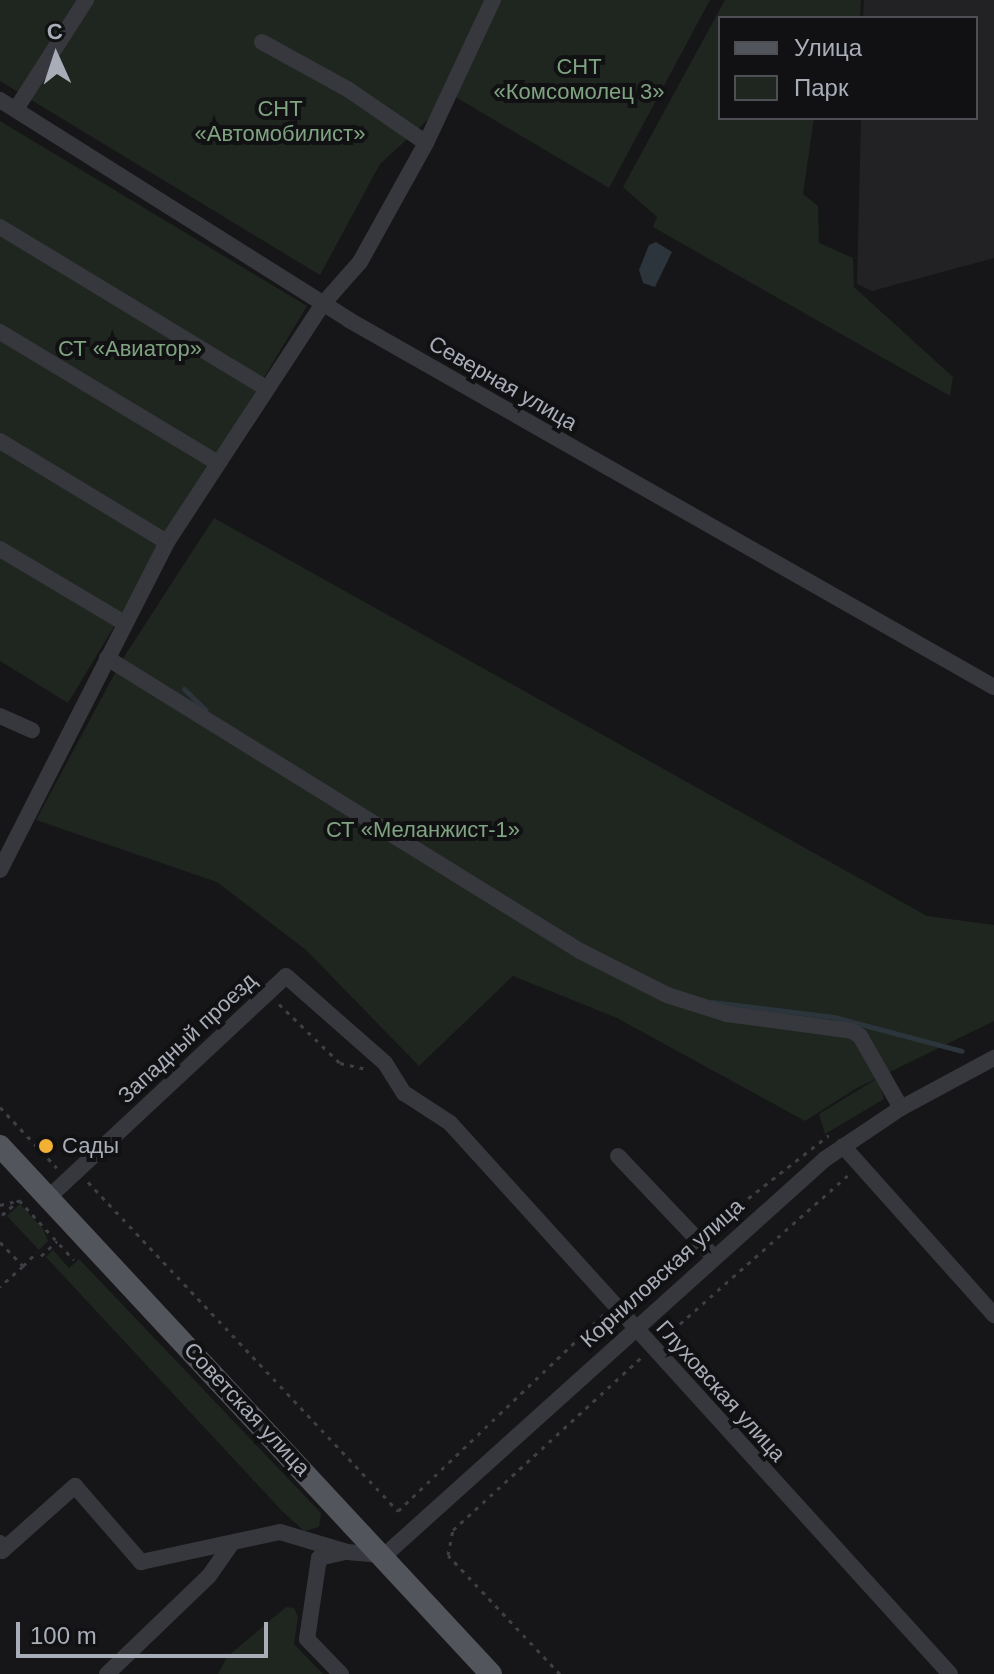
<!DOCTYPE html>
<html>
<head>
<meta charset="utf-8">
<style>
  body { margin:0 }
  #map { position:relative; width:994px; height:1674px; overflow:hidden; background:#161618; font-family:Arial,sans-serif }
  div>[style] { position:absolute }
  [style*='--x'] { left:calc(var(--x)*1px); top:calc(var(--y)*1px); width:calc(var(--w)*1px); rotate:calc(var(--a)*1deg) }
  .built>* { inset:0; background:#222225 }
  .green>* { inset:0; background:#1e261f }
  .water>* { inset:0; background:#2c353c }
  .stream>* { height:5px; margin:-2.5px; padding:0 2.5px; transform-origin:2.5px; border-radius:2.5px; background:#2c353c }
  .path>* { height:3px; margin-top:-1.5px; transform-origin:0; background:repeating-linear-gradient(90deg,#3d3f44 0 4px,transparent 0 10px) }
  .minor>* { height:16px; margin:-8px; padding:0 8px; transform-origin:8px; border-radius:8px; background:#37383d }
  .major>* { height:22px; margin:-11px; padding:0 11px; transform-origin:11px; border-radius:11px; background:#53555c }
  .dots>* { width:22px; height:22px; translate:-50% -50%; box-sizing:border-box; border:4px solid #111113; border-radius:50% }
  span { translate:-50% -50%; white-space:nowrap; text-align:center; line-height:1.15; -webkit-text-stroke:8px #111113; paint-order:stroke }
  .park-label { font-size:22px; color:#7fa381 }
  .street-label { font-size:22px; color:#a8adb8 }
  .poi-label { font-size:22px; color:#a8adb8 }
  .left { translate:0 -50%; text-align:left }
  .legend { position:absolute; left:718px; top:16px; width:260px; height:104px; box-sizing:border-box; background:#111113; border:2px solid #4d4f55; margin:0; padding:10px 14px; list-style:none; font-size:24px; color:#a8adb8 }
  .legend li { display:flex; align-items:center; gap:16px; height:40px }
  .legend b { width:40px; border:2px solid #4d4f55 }
  .north { position:absolute; left:16px; top:16px; width:80px; height:80px; -webkit-text-stroke:6px #111113; paint-order:stroke; rotate:357deg; font-size:22px; font-weight:700; line-height:32px; text-align:center; color:#a8adb8 }
  .north::after { content:''; display:block; margin:auto; width:28px; height:36px; background:#a8adb8; clip-path:polygon(50% 0,100% 100%,50% 72%,0 100%) }
  .scale { position:absolute; left:16px; top:1622px; width:252px; height:36px; box-sizing:border-box; border:4px solid #a8adb8; border-top:0; padding-left:10px; font-size:24px; line-height:28px; white-space:nowrap; color:#a8adb8; -webkit-text-stroke:6px #111113; paint-order:stroke }
</style>
</head>
<body>
<div id="map">
  <div class="built">
    <i style="clip-path:polygon(864px 0,994px 0,994px 258px,872px 291px,857px 284px,861px 118px,976px 118px,976px 18px,863px 18px)"></i>
  </div>
  <div class="green">
    <i style="clip-path:polygon(0 0,710px 0,609px 188px,454px 96px,380px 164px,320px 275px,0 81px)"></i>
    <i style="clip-path:polygon(725px 0,861px 0,860px 18px,720px 18px,720px 118px,814px 118px,803px 194px,818px 206px,819px 243px,853px 258px,854px 287px,953px 377px,950px 396px,653px 227px,657px 217px,623px 187px)"></i>
    <i style="clip-path:polygon(0 121px,307px 306px,68px 703px,0 661px)"></i>
    <i style="clip-path:polygon(214px 518px,927px 916px,994px 925px,994px 1021px,855px 1089px,805px 1121px,617px 1018px,513px 976px,419px 1066px,306px 950px,217px 882px,36px 820px,122px 660px)"></i>
    <i style="clip-path:polygon(878px 1078px,884px 1099px,825px 1134px,819px 1114px)"></i>
    <i style="clip-path:polygon(20px 1204px,43px 1229px,48px 1241px,39px 1250px,7px 1216px)"></i>
    <i style="clip-path:polygon(53px 1250px,69px 1268px,79px 1259px,321px 1513px,319px 1527px,304px 1531px,282px 1511px,46px 1257px)"></i>
    <i style="clip-path:polygon(286px 1607px,294px 1608px,298px 1617px,294px 1644px,323px 1674px,218px 1674px,227px 1657px)"></i>
  </div>
  <div class="water">
    <i style="clip-path:polygon(656px 242px,672px 252px,655px 287px,643px 283px,639px 270px,649px 245px)"></i>
  </div>
  <div class="stream">
    <i style="--x:184;--y:689;--w:30;--a:44"></i>
    <i style="--x:712;--y:1002;--w:123;--a:7"></i>
    <i style="--x:834;--y:1017;--w:132;--a:14.9"></i>
  </div>
  <div class="path">
    <i style="--x:279;--y:1004;--w:85;--a:44"></i>
    <i style="--x:340;--y:1063;--w:28;--a:13"></i>
    <i style="--x:0;--y:1107;--w:83;--a:46.9"></i>
    <i style="--x:88;--y:1182;--w:452;--a:46.7"></i>
    <i style="--x:398;--y:1511;--w:285;--a:-43.7"></i>
    <i style="--x:19;--y:1200;--w:81;--a:47.5"></i>
    <i style="--x:0;--y:1205;--w:16;--a:-14"></i>
    <i style="--x:2;--y:1215;--w:23;--a:-41"></i>
    <i style="--x:709;--y:1229;--w:152;--a:-38.1"></i>
    <i style="--x:0;--y:1242;--w:33;--a:46"></i>
    <i style="--x:23;--y:1266;--w:31;--a:138"></i>
    <i style="--x:41;--y:1256;--w:22;--a:-43"></i>
    <i style="--x:23;--y:1266;--w:20;--a:-45"></i>
    <i style="--x:628;--y:1294;--w:73;--a:-38.3"></i>
    <i style="--x:665;--y:1337;--w:244;--a:-41.5"></i>
    <i style="--x:560;--y:1674;--w:163;--a:-133.3"></i>
    <i style="--x:448;--y:1555;--w:25;--a:-79"></i>
    <i style="--x:453;--y:1530;--w:255;--a:-42.5"></i>
  </div>
  <div class="minor">
    <i style="--x:262;--y:42;--w:99;--a:28.9"></i>
    <i style="--x:349;--y:90;--w:93;--a:34.5"></i>
    <i style="--x:0;--y:100;--w:413;--a:32.2"></i>
    <i style="--x:349;--y:320;--w:742;--a:29.64"></i>
    <i style="--x:16;--y:109;--w:130;--a:-57.3"></i>
    <i style="--x:0;--y:227;--w:312;--a:31.2"></i>
    <i style="--x:0;--y:332;--w:254;--a:31"></i>
    <i style="--x:0;--y:441;--w:195;--a:31.2"></i>
    <i style="--x:0;--y:549;--w:144;--a:30.8"></i>
    <i style="--x:107;--y:658;--w:556;--a:31.78"></i>
    <i style="--x:580;--y:951;--w:97;--a:26.8"></i>
    <i style="--x:667;--y:995;--w:63;--a:17.6"></i>
    <i style="--x:727;--y:1014;--w:126;--a:7.7"></i>
    <i style="--x:852;--y:1031;--w:9;--a:32"></i>
    <i style="--x:860;--y:1036;--w:83;--a:60.3"></i>
    <i style="--x:0;--y:716;--w:35;--a:24"></i>
    <i style="--x:0;--y:870;--w:368;--a:-63"></i>
    <i style="--x:167;--y:542;--w:283;--a:-56.8"></i>
    <i style="--x:322;--y:305;--w:57;--a:-48.5"></i>
    <i style="--x:360;--y:262;--w:136;--a:-61"></i>
    <i style="--x:426;--y:143;--w:158;--a:-64.9"></i>
    <i style="--x:843;--y:1146;--w:227;--a:48.2"></i>
    <i style="--x:618;--y:1156;--w:138;--a:46.5"></i>
    <i style="--x:48;--y:1198;--w:325;--a:-43"></i>
    <i style="--x:286;--y:976;--w:132;--a:41.3"></i>
    <i style="--x:385;--y:1063;--w:36;--a:58"></i>
    <i style="--x:404;--y:1093;--w:55;--a:33.1"></i>
    <i style="--x:450;--y:1123;--w:744;--a:47.78"></i>
    <i style="--x:0;--y:1543;--w:8;--a:76"></i>
    <i style="--x:2;--y:1551;--w:98;--a:-41.7"></i>
    <i style="--x:75;--y:1486;--w:101;--a:49"></i>
    <i style="--x:141;--y:1562;--w:142;--a:-12.2"></i>
    <i style="--x:280;--y:1532;--w:70;--a:16.6"></i>
    <i style="--x:347;--y:1552;--w:38;--a:5"></i>
    <i style="--x:385;--y:1555;--w:592;--a:-41.99"></i>
    <i style="--x:825;--y:1159;--w:92;--a:-33.9"></i>
    <i style="--x:901;--y:1108;--w:106;--a:-28.3"></i>
    <i style="--x:107;--y:1674;--w:141;--a:-43.9"></i>
    <i style="--x:209;--y:1576;--w:40;--a:-55.1"></i>
    <i style="--x:341;--y:1674;--w:49;--a:-134.2"></i>
    <i style="--x:307;--y:1639;--w:82;--a:-81.6"></i>
    <i style="--x:319;--y:1558;--w:28;--a:-13"></i>
  </div>
  <div class="major">
    <i style="--x:0;--y:1146;--w:721;--a:47.08"></i>
  </div>
  <div class="dots">
    <i style="left:46px;top:1146px;background:#f2b134"></i>
  </div>
  <div class="park-label">
    <span style="left:579px;top:79px">СНТ<br>«Комсомолец 3»</span>
    <span style="left:280px;top:121px">СНТ<br>«Автомобилист»</span>
    <span style="left:130px;top:349px">СТ «Авиатор»</span>
    <span style="left:423px;top:830px">СТ «Меланжист-1»</span>
  </div>
  <div class="street-label">
    <span style="left:503px;top:383px;rotate:30deg">Северная улица</span>
    <span style="left:187px;top:1038px;rotate:-43deg">Западный проезд</span>
    <span style="left:662px;top:1273px;rotate:-42deg">Корниловская улица</span>
    <span style="left:721px;top:1391px;rotate:48deg">Глуховская улица</span>
    <span style="left:247px;top:1409px;rotate:47deg">Советская улица</span>
  </div>
  <div class="poi-label">
    <span class="left" style="left:62px;top:1146px">Сады</span>
  </div>
  <ul class="legend">
  <li><b style="height:10px;background:#53555c"></b>Улица</li>
  <li><b style="height:22px;background:#1e261f"></b>Парк</li>
  </ul>
  <div class="north">С</div>
  <div class="scale">100 m</div>
</div>
</body>
</html>
